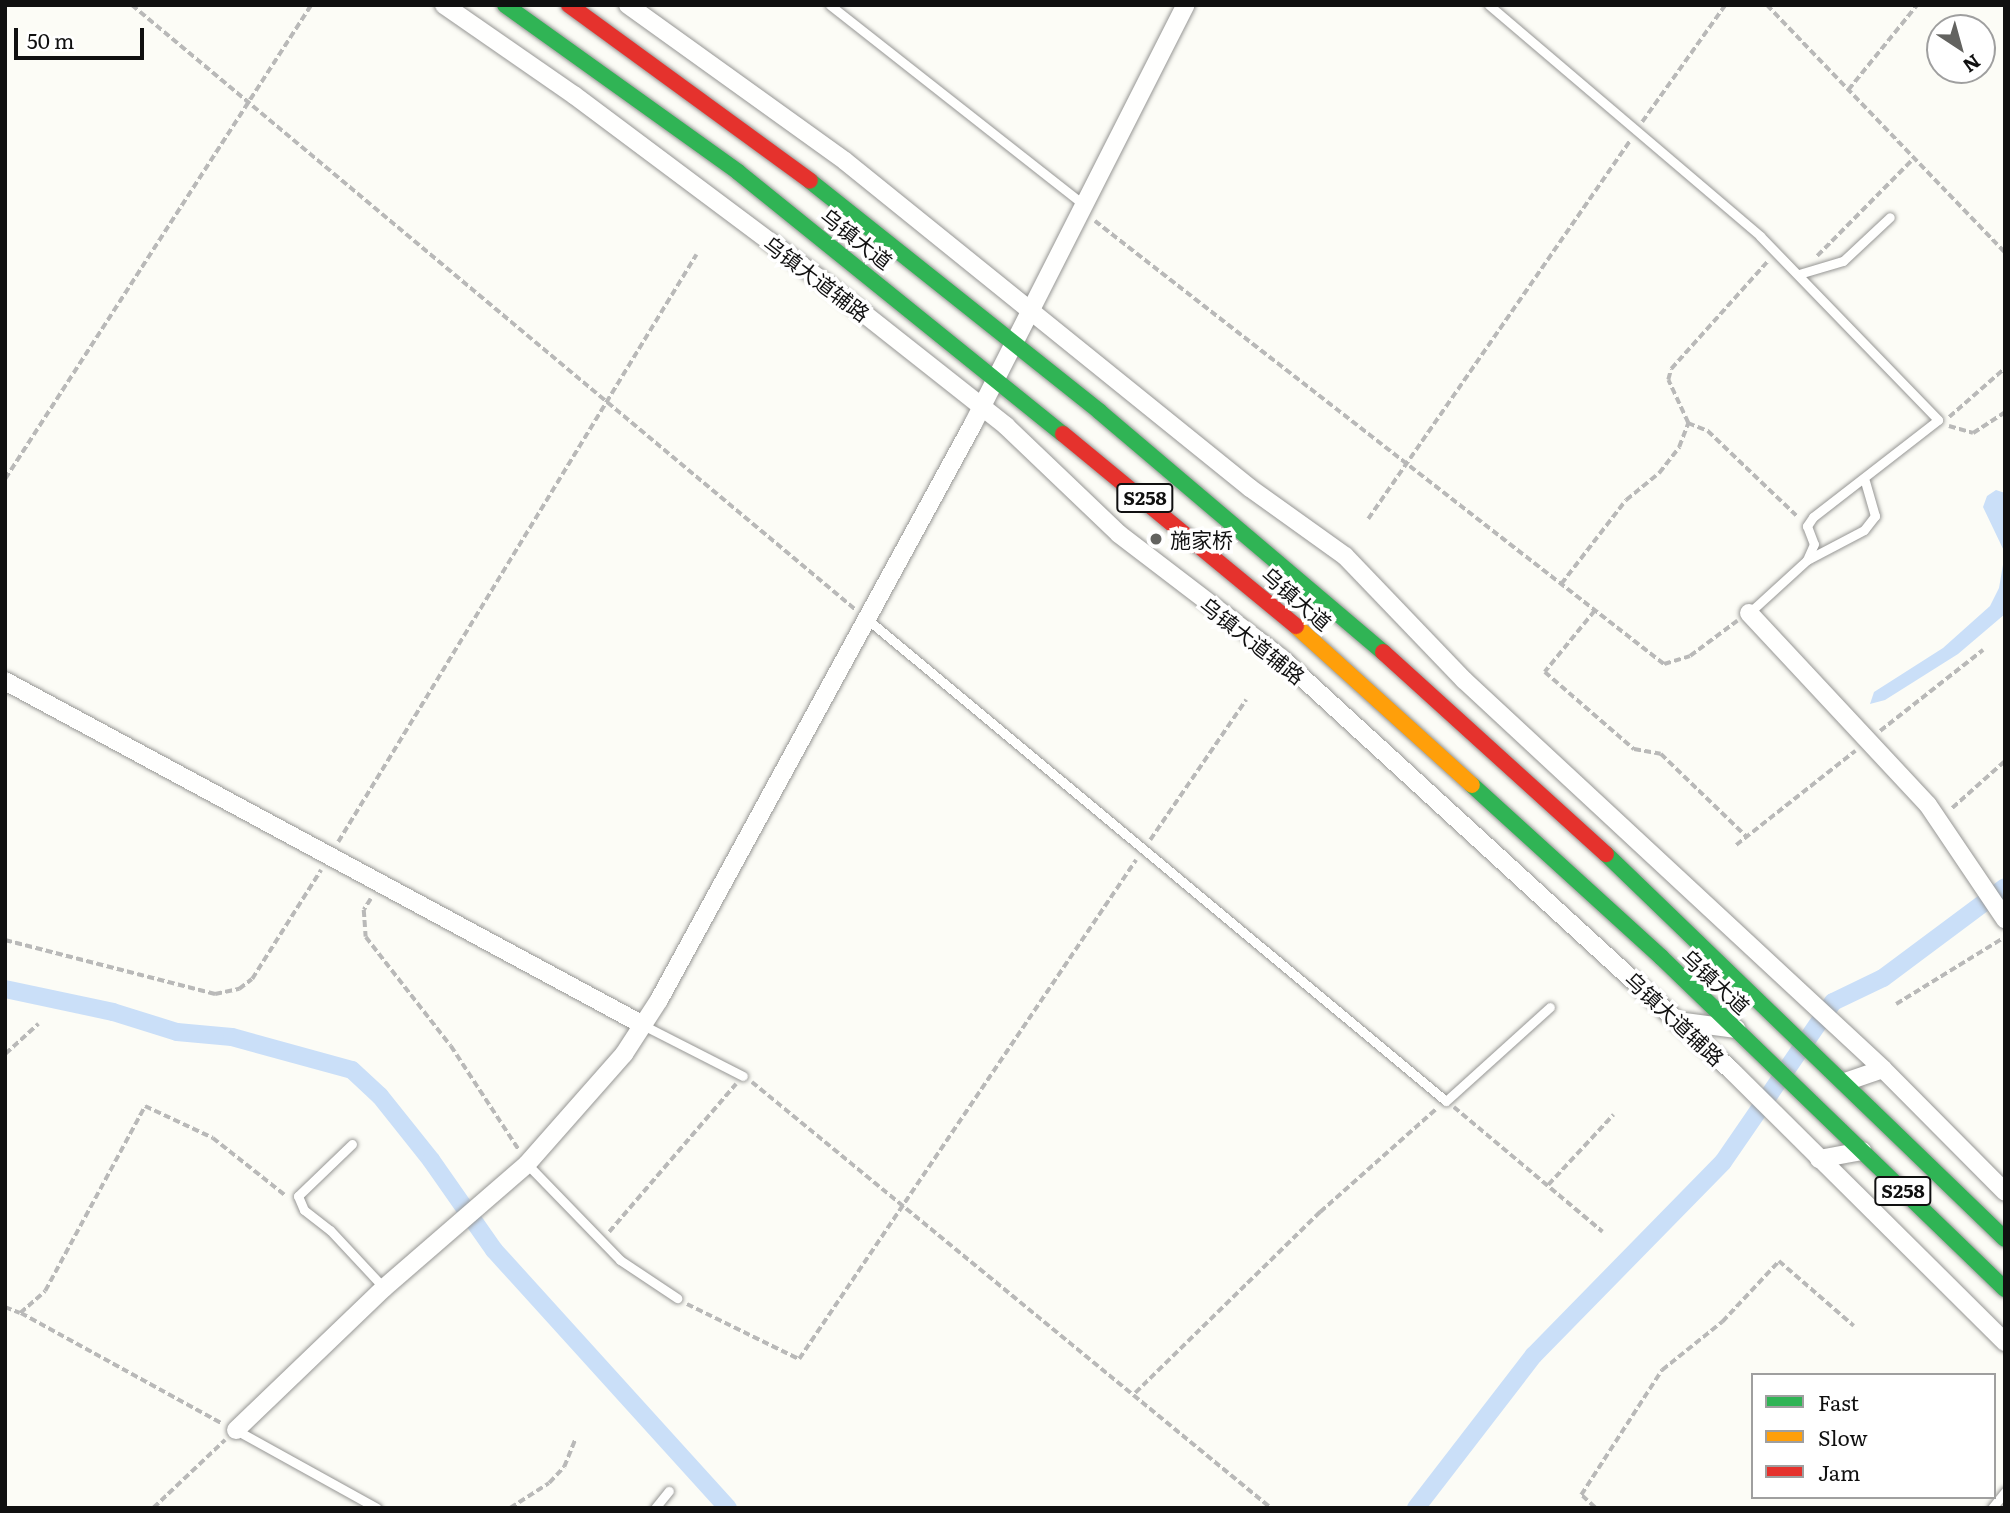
<!DOCTYPE html>
<html>
<head>
<meta charset="utf-8">
<style>
  body { margin:0 }
  #map { position:relative; width:2010px; height:1513px; overflow:hidden; background:#fcfcf6; font-family:Literata,"Noto Sans SC",serif }
  div>[style] { position:absolute }
  [style*='--x'] { left:calc(var(--x)*1px); top:calc(var(--y)*1px); width:calc(var(--w)*1px); rotate:calc(var(--a)*1deg) }
  .water>* { inset:0; background:#cadff8 }
  .canal>* { height:18px; margin:-9px; padding:0 9px; transform-origin:9px; border-radius:9px; background:#cadff8 }
  .path>* { height:3.5px; margin-top:-1.75px; transform-origin:0; background:repeating-linear-gradient(90deg,#b9b9b8 0 7px,transparent 0 10.5px) }
  .roads { filter:drop-shadow(0 0 2px #969694) drop-shadow(0 0 2px #969694) }
  .lane>* { height:9px; margin:-4.5px; padding:0 4.5px; transform-origin:4.5px; border-radius:4.5px; background:#fffffe }
  .street>* { height:18px; margin:-9px; padding:0 9px; transform-origin:9px; border-radius:9px; background:#fffffe }
  .fast>* { height:16px; margin:-8px; padding:0 8px; transform-origin:8px; border-radius:8px; background:#30b455 }
  .slow>* { height:16px; margin:-8px; padding:0 8px; transform-origin:8px; border-radius:8px; background:#ff9f0a }
  .jam>* { height:16px; margin:-8px; padding:0 8px; transform-origin:8px; border-radius:8px; background:#e5322d }
  .dots>* { width:19px; height:19px; translate:-50% -50%; box-sizing:border-box; border:4px solid #fff; border-radius:50% }
  span { translate:-50% -50%; white-space:nowrap; text-align:center; line-height:1.15; -webkit-text-stroke:7px #fff; paint-order:stroke }
  .shield-label span { padding:2px 5px; background:#fff; border:2px solid; border-radius:5px; -webkit-text-stroke-width:0 }
  .shield-label { font-size:19px; color:#101010; font-weight:700 }
  .street-label { font-size:21px; color:#101010 }
  .poi-label { font-size:21px; color:#101010 }
  .left { translate:0 -50%; text-align:left }
  .frame { position:absolute; inset:0; border:7px solid #101010; pointer-events:none }
  .legend { position:absolute; left:1751px; top:1373px; width:245px; height:126px; box-sizing:border-box; background:#fff; border:2px solid #9f9f9f; margin:0; padding:9px 12px; list-style:none; font-size:21px; color:#101010 }
  .legend li { display:flex; align-items:center; gap:14px; height:35px }
  .legend b { width:35px; border:2px solid #9f9f9f }
  .north { position:absolute; left:1926px; top:14px; width:70px; height:70px; box-sizing:border-box; background:#fff; border:2px solid #9f9f9f; border-radius:50%; rotate:144deg; font-size:19px; font-weight:700; line-height:28px; text-align:center; color:#101010 }
  .north::after { content:''; display:block; margin:auto; width:24px; height:32px; background:#636360; clip-path:polygon(50% 0,100% 100%,50% 72%,0 100%) }
  .scale { position:absolute; left:14px; top:28px; width:130px; height:32px; box-sizing:border-box; border:4px solid #101010; border-top:0; padding-left:9px; font-size:21px; line-height:24px; white-space:nowrap; color:#101010; -webkit-text-stroke:5px #fff; paint-order:stroke }
</style>
</head>
<body>
<div id="map">
  <div class="water">
    <i style="clip-path:polygon(1996px 490px,2005px 493px,2005px 614px,1958px 654px,1885px 700px,1870px 704px,1874px 692px,1943px 648px,1990px 606px,1999px 588px,2005px 553px,1983px 507px,1987px 496px)"></i>
  </div>
  <div class="canal">
    <i style="--x:5;--y:989;--w:110;--a:12"></i>
    <i style="--x:113;--y:1012;--w:67;--a:17.4"></i>
    <i style="--x:177;--y:1032;--w:55;--a:5.2"></i>
    <i style="--x:232;--y:1037;--w:124;--a:15.4"></i>
    <i style="--x:352;--y:1070;--w:38;--a:43"></i>
    <i style="--x:380;--y:1096;--w:82;--a:51.4"></i>
    <i style="--x:431;--y:1160;--w:110;--a:55"></i>
    <i style="--x:494;--y:1250;--w:348;--a:47.8"></i>
    <i style="--x:1416;--y:1508;--w:193;--a:-52.4"></i>
    <i style="--x:1534;--y:1355;--w:270;--a:-45.6"></i>
    <i style="--x:1723;--y:1162;--w:194;--a:-55.5"></i>
    <i style="--x:1833;--y:1002;--w:55;--a:-25.6"></i>
    <i style="--x:1883;--y:978;--w:152;--a:-36.7"></i>
  </div>
  <div class="path">
    <i style="--x:132;--y:5;--w:942;--a:39.88"></i>
    <i style="--x:1767;--y:5;--w:343;--a:46.1"></i>
    <i style="--x:1848;--y:90;--w:109;--a:-50.9"></i>
    <i style="--x:1642;--y:122;--w:143;--a:-54.6"></i>
    <i style="--x:1095;--y:221;--w:721;--a:37.9"></i>
    <i style="--x:1664;--y:664;--w:27;--a:-17"></i>
    <i style="--x:1690;--y:656;--w:59;--a:-36.7"></i>
    <i style="--x:1817;--y:256;--w:136;--a:-45.3"></i>
    <i style="--x:1949;--y:417;--w:74;--a:-41.2"></i>
    <i style="--x:1688;--y:423;--w:22;--a:22"></i>
    <i style="--x:1708;--y:431;--w:124;--a:43.7"></i>
    <i style="--x:1949;--y:426;--w:25;--a:16"></i>
    <i style="--x:1973;--y:433;--w:38;--a:-33"></i>
    <i style="--x:5;--y:479;--w:564;--a:-57.15"></i>
    <i style="--x:1368;--y:519;--w:461;--a:-55.3"></i>
    <i style="--x:1561;--y:584;--w:106;--a:-52.3"></i>
    <i style="--x:1626;--y:500;--w:43;--a:-39.3"></i>
    <i style="--x:1659;--y:473;--w:33;--a:-52"></i>
    <i style="--x:1679;--y:447;--w:26;--a:-69"></i>
    <i style="--x:1688;--y:423;--w:47;--a:-114.9"></i>
    <i style="--x:1668;--y:380;--w:11;--a:-75"></i>
    <i style="--x:1671;--y:369;--w:145;--a:-48.1"></i>
    <i style="--x:1595;--y:611;--w:79;--a:129.3"></i>
    <i style="--x:1545;--y:672;--w:118;--a:40.9"></i>
    <i style="--x:1634;--y:749;--w:27;--a:10"></i>
    <i style="--x:1661;--y:754;--w:120;--a:44"></i>
    <i style="--x:1880;--y:731;--w:131;--a:-38.2"></i>
    <i style="--x:1952;--y:808;--w:71;--a:-41.6"></i>
    <i style="--x:1150;--y:840;--w:170;--a:-55.6"></i>
    <i style="--x:338;--y:842;--w:688;--a:-58.62"></i>
    <i style="--x:1736;--y:845;--w:152;--a:-38.3"></i>
    <i style="--x:371;--y:899;--w:13;--a:122"></i>
    <i style="--x:364;--y:910;--w:27;--a:86"></i>
    <i style="--x:366;--y:937;--w:138;--a:52.1"></i>
    <i style="--x:451;--y:1046;--w:124;--a:56.8"></i>
    <i style="--x:5;--y:940;--w:217;--a:14.4"></i>
    <i style="--x:215;--y:994;--w:25;--a:-12"></i>
    <i style="--x:239;--y:989;--w:16;--a:-38"></i>
    <i style="--x:252;--y:979;--w:129;--a:-57.7"></i>
    <i style="--x:1896;--y:1004;--w:128;--a:-31.6"></i>
    <i style="--x:5;--y:1054;--w:45;--a:-42.3"></i>
    <i style="--x:752;--y:1082;--w:671;--a:39.38"></i>
    <i style="--x:1454;--y:1107;--w:194;--a:40"></i>
    <i style="--x:1548;--y:1185;--w:96;--a:-47.1"></i>
    <i style="--x:609;--y:1232;--w:195;--a:-49.4"></i>
    <i style="--x:687;--y:1304;--w:125;--a:26.2"></i>
    <i style="--x:799;--y:1359;--w:602;--a:-55.97"></i>
    <i style="--x:5;--y:1307;--w:16;--a:22"></i>
    <i style="--x:20;--y:1313;--w:33;--a:-41"></i>
    <i style="--x:45;--y:1291;--w:210;--a:-61.6"></i>
    <i style="--x:145;--y:1106;--w:75;--a:25.2"></i>
    <i style="--x:213;--y:1138;--w:92;--a:38.4"></i>
    <i style="--x:21;--y:1313;--w:230;--a:28.8"></i>
    <i style="--x:1135;--y:1393;--w:259;--a:-44.4"></i>
    <i style="--x:1320;--y:1212;--w:157;--a:-41.6"></i>
    <i style="--x:153;--y:1508;--w:99;--a:-43.4"></i>
    <i style="--x:510;--y:1508;--w:46;--a:-32.7"></i>
    <i style="--x:549;--y:1483;--w:22;--a:-47"></i>
    <i style="--x:564;--y:1467;--w:31;--a:-68"></i>
    <i style="--x:1595;--y:1508;--w:19;--a:-137"></i>
    <i style="--x:1581;--y:1495;--w:149;--a:-57.1"></i>
    <i style="--x:1662;--y:1370;--w:77;--a:-38.7"></i>
    <i style="--x:1722;--y:1322;--w:83;--a:-46.9"></i>
    <i style="--x:1779;--y:1261;--w:99;--a:40.9"></i>
  </div>
  <div class="roads">
    <div class="lane">
      <i style="--x:830;--y:5;--w:323;--a:38.2"></i>
      <i style="--x:1489;--y:5;--w:356;--a:40.4"></i>
      <i style="--x:1760;--y:236;--w:256;--a:45.9"></i>
      <i style="--x:1938;--y:420;--w:158;--a:142.2"></i>
      <i style="--x:1813;--y:517;--w:11;--a:124"></i>
      <i style="--x:1807;--y:526;--w:19;--a:69"></i>
      <i style="--x:1814;--y:544;--w:17;--a:114"></i>
      <i style="--x:1807;--y:560;--w:79;--a:137.6"></i>
      <i style="--x:1799;--y:274;--w:46;--a:-16.5"></i>
      <i style="--x:1843;--y:261;--w:64;--a:-43.1"></i>
      <i style="--x:1807;--y:560;--w:64;--a:-27.8"></i>
      <i style="--x:1864;--y:530;--w:18;--a:-52"></i>
      <i style="--x:1875;--y:516;--w:36;--a:-106"></i>
      <i style="--x:867;--y:619;--w:753;--a:39.78"></i>
      <i style="--x:1446;--y:1101;--w:140;--a:-42.1"></i>
      <i style="--x:643;--y:1025;--w:112;--a:27"></i>
      <i style="--x:352;--y:1144;--w:75;--a:136.1"></i>
      <i style="--x:298;--y:1196;--w:15;--a:67"></i>
      <i style="--x:304;--y:1210;--w:33;--a:38"></i>
      <i style="--x:330;--y:1230;--w:79;--a:47"></i>
      <i style="--x:527;--y:1164;--w:134;--a:45.9"></i>
      <i style="--x:620;--y:1260;--w:69;--a:33.7"></i>
      <i style="--x:236;--y:1430;--w:161;--a:29"></i>
      <i style="--x:655;--y:1508;--w:22;--a:-51"></i>
      <i style="--x:1992;--y:1508;--w:21;--a:-51"></i>
    </div>
    <div class="street">
      <i style="--x:444;--y:5;--w:158;--a:34.7"></i>
      <i style="--x:574;--y:95;--w:319;--a:36.8"></i>
      <i style="--x:829;--y:286;--w:226;--a:38.3"></i>
      <i style="--x:1006;--y:426;--w:156;--a:43.7"></i>
      <i style="--x:1119;--y:534;--w:204;--a:37.4"></i>
      <i style="--x:1281;--y:658;--w:612;--a:42.48"></i>
      <i style="--x:1732;--y:1071;--w:385;--a:44.8"></i>
      <i style="--x:628;--y:5;--w:267;--a:35.7"></i>
      <i style="--x:845;--y:161;--w:521;--a:38.92"></i>
      <i style="--x:1250;--y:488;--w:117;--a:35.6"></i>
      <i style="--x:1345;--y:556;--w:172;--a:46.2"></i>
      <i style="--x:1464;--y:680;--w:572;--a:42.87"></i>
      <i style="--x:1883;--y:1069;--w:173;--a:45.2"></i>
      <i style="--x:1749;--y:613;--w:262;--a:47"></i>
      <i style="--x:1928;--y:805;--w:138;--a:56"></i>
      <i style="--x:5;--y:681;--w:725;--a:28.33"></i>
      <i style="--x:1677;--y:1021;--w:60;--a:7.7"></i>
      <i style="--x:1845;--y:1082;--w:40;--a:-18.9"></i>
      <i style="--x:1819;--y:1159;--w:44;--a:-10.5"></i>
      <i style="--x:236;--y:1430;--w:205;--a:-43.8"></i>
      <i style="--x:384;--y:1288;--w:189;--a:-40.9"></i>
      <i style="--x:527;--y:1164;--w:147;--a:-48.6"></i>
      <i style="--x:624;--y:1054;--w:64;--a:-57.1"></i>
      <i style="--x:659;--y:1000;--w:656;--a:-61.4"></i>
      <i style="--x:973;--y:424;--w:470;--a:-63.1"></i>
    </div>
    <div class="fast">
      <i style="--x:505;--y:5;--w:287;--a:35.6"></i>
      <i style="--x:738;--y:172;--w:417;--a:38.9"></i>
      <i style="--x:810;--y:181;--w:371;--a:38.5"></i>
      <i style="--x:1100;--y:412;--w:371;--a:40.3"></i>
      <i style="--x:1472;--y:785;--w:256;--a:42.3"></i>
      <i style="--x:1661;--y:957;--w:478;--a:44"></i>
      <i style="--x:1606;--y:854;--w:554;--a:43.98"></i>
    </div>
    <div class="slow">
      <i style="--x:1296;--y:626;--w:237;--a:42.1"></i>
    </div>
    <div class="jam">
      <i style="--x:569;--y:5;--w:298;--a:36.1"></i>
      <i style="--x:1063;--y:434;--w:302;--a:39.5"></i>
      <i style="--x:1383;--y:652;--w:301;--a:42.2"></i>
    </div>
  </div>
  <div class="dots">
    <i style="left:1156px;top:539px;background:#636360"></i>
  </div>
  <div class="shield-label">
    <span style="left:1145px;top:498px">S258</span>
    <span style="left:1903px;top:1191px">S258</span>
  </div>
  <div class="street-label">
    <span style="left:857px;top:238px;rotate:38deg">乌镇大道</span>
    <span style="left:817px;top:278px;rotate:37deg">乌镇大道辅路</span>
    <span style="left:1297px;top:598px;rotate:41deg">乌镇大道</span>
    <span style="left:1253px;top:640px;rotate:38deg">乌镇大道辅路</span>
    <span style="left:1716px;top:981px;rotate:43deg">乌镇大道</span>
    <span style="left:1675px;top:1018px;rotate:43deg">乌镇大道辅路</span>
  </div>
  <div class="poi-label">
    <span class="left" style="left:1170px;top:539px">施家桥</span>
  </div>
  <div class="frame"></div>
  <ul class="legend">
  <li><b style="height:9px;background:#30b455"></b>Fast</li>
  <li><b style="height:9px;background:#ff9f0a"></b>Slow</li>
  <li><b style="height:9px;background:#e5322d"></b>Jam</li>
  </ul>
  <div class="north">N</div>
  <div class="scale">50 m</div>
</div>
</body>
</html>
